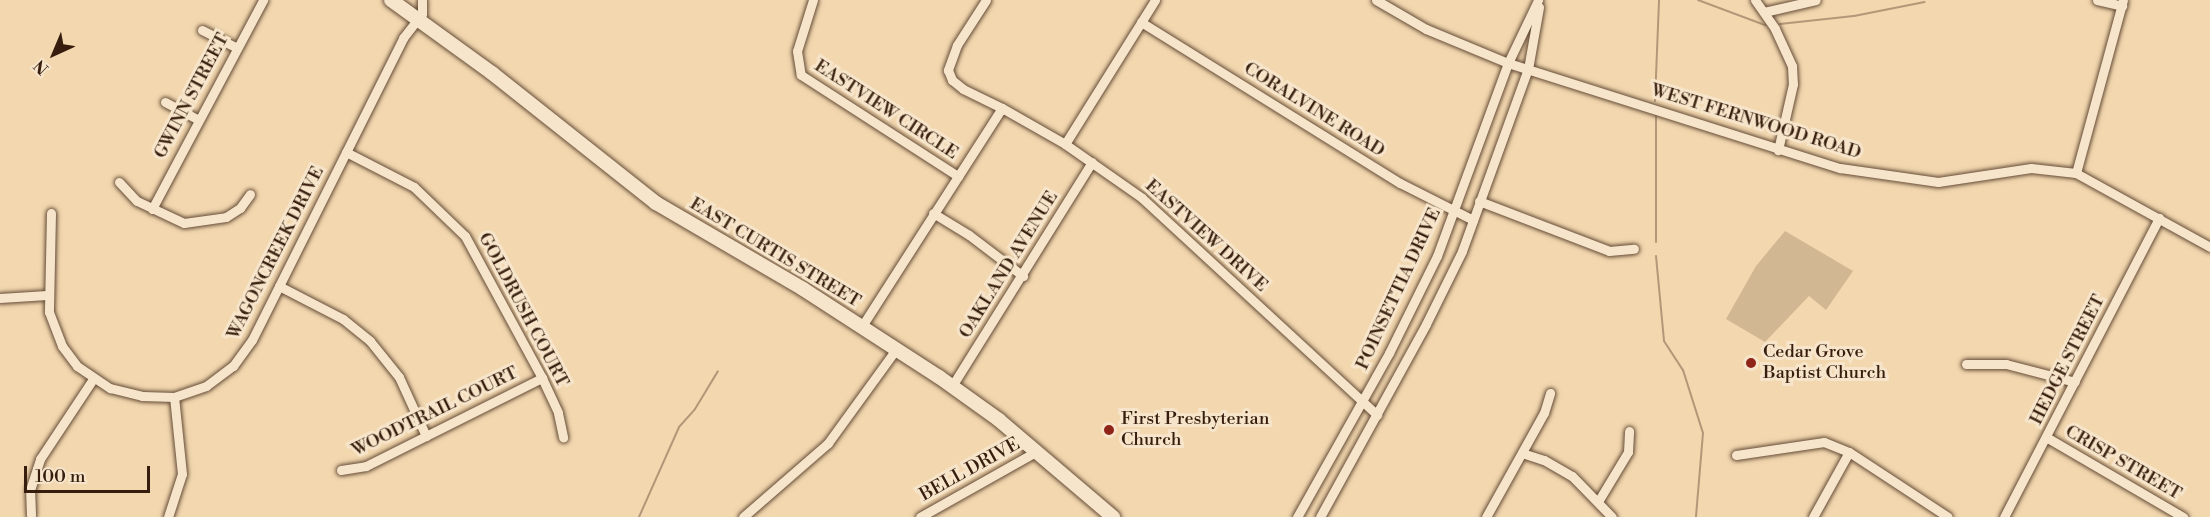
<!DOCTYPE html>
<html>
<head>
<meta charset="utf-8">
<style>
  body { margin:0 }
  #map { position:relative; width:2210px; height:517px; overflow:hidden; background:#f2d7af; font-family:"Libre Bodoni",serif }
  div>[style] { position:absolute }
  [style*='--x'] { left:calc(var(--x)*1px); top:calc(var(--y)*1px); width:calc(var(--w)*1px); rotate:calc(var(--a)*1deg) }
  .green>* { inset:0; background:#d2b793 }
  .stream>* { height:2px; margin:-1px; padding:0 1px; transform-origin:1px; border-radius:1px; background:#b29878 }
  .roads { filter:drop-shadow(0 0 2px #654c36) drop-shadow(0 0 2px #654c36) }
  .minor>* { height:9px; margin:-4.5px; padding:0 4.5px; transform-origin:4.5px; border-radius:4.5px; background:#f7e5cb }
  .secondary>* { height:14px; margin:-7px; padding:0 7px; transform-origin:7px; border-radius:7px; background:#f7e5cb }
  .dots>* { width:16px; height:16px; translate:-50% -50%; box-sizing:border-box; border:3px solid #f7e5cb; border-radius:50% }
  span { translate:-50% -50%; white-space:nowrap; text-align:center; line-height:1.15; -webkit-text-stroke:6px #f7e5cb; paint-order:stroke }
  .street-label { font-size:18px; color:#361d0d }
  .poi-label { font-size:18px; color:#361d0d }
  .left { translate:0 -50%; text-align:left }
  .north { position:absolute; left:24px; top:24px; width:60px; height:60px; -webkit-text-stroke:4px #f7e5cb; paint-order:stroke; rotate:224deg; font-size:16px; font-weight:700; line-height:24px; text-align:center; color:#361d0d }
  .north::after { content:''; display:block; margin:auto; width:21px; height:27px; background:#361d0d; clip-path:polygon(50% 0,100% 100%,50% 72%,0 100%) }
  .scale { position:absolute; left:24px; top:466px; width:126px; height:27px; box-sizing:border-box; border:3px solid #361d0d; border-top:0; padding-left:8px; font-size:18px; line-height:21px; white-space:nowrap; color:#361d0d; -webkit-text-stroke:4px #f7e5cb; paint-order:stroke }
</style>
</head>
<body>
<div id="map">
  <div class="green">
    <i style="clip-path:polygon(1785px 231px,1853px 271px,1826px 310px,1809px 296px,1765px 342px,1726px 319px,1756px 266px)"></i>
  </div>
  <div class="stream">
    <i style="--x:1698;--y:0;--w:72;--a:20.5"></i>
    <i style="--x:1780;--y:24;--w:74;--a:-6.2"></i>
    <i style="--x:1854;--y:16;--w:72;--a:-11.2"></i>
    <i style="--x:1655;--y:101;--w:101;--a:-87.7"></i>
    <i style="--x:1656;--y:242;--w:126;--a:-90"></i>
    <i style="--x:1656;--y:256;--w:85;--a:84.6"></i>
    <i style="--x:1664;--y:341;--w:35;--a:57"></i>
    <i style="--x:1683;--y:370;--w:66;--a:72.4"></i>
    <i style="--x:1703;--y:433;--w:84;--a:94.8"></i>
    <i style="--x:639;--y:517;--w:98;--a:-66"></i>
    <i style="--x:679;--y:427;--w:24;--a:-48"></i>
    <i style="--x:695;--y:409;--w:44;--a:-58.8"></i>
  </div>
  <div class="roads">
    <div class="minor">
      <i style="--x:813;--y:0;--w:53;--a:107.4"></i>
      <i style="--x:797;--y:51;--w:24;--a:81"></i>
      <i style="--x:801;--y:75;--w:187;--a:32.8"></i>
      <i style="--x:986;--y:0;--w:54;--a:122.8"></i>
      <i style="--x:957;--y:45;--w:27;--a:110"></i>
      <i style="--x:948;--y:70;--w:11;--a:68"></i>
      <i style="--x:952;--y:80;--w:14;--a:39"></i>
      <i style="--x:963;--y:89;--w:43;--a:26"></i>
      <i style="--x:1376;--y:0;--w:58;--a:30.1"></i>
      <i style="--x:1426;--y:29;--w:89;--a:22.5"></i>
      <i style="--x:1508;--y:63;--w:348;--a:17.6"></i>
      <i style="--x:1840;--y:168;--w:99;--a:8.1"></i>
      <i style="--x:1938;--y:182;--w:94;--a:-8.6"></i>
      <i style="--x:2031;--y:168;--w:45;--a:6.3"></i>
      <i style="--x:2076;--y:173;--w:153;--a:28.9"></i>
      <i style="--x:1755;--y:0;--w:35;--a:55"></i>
      <i style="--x:1775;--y:29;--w:41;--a:65.3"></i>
      <i style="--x:1792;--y:66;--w:18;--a:87"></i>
      <i style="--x:1793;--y:84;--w:68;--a:102.8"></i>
      <i style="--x:2097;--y:0;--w:26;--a:13"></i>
      <i style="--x:1764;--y:12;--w:53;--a:-13"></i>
      <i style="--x:1141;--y:22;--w:305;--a:31.9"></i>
      <i style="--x:1400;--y:183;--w:82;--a:26.9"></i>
      <i style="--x:202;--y:30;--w:39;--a:27"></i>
      <i style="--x:165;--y:102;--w:36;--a:28"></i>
      <i style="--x:1065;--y:144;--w:170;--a:-58"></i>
      <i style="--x:346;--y:152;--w:76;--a:27.2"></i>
      <i style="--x:414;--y:187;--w:71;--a:43.9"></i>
      <i style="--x:465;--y:236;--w:162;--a:61.5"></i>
      <i style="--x:542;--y:378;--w:38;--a:65"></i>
      <i style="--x:558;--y:413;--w:25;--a:78"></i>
      <i style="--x:2076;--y:173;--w:179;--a:-74.8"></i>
      <i style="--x:119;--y:182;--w:26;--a:47"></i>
      <i style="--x:137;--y:201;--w:52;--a:25.1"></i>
      <i style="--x:184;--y:223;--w:42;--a:-8.1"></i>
      <i style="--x:226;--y:217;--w:17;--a:-33"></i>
      <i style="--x:240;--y:208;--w:17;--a:-54"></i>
      <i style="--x:1479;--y:201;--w:139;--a:21"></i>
      <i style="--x:1609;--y:251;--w:25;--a:-5"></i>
      <i style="--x:152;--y:209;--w:237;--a:-62"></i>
      <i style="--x:51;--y:213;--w:99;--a:91.2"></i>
      <i style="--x:49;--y:312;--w:36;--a:69"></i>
      <i style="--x:62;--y:346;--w:25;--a:53"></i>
      <i style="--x:77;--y:366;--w:40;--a:34"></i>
      <i style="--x:110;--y:388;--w:33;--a:14"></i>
      <i style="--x:142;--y:396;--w:32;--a:2"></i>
      <i style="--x:174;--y:397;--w:34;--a:-19"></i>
      <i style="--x:206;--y:386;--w:34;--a:-37"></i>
      <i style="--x:233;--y:366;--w:32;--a:-54"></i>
      <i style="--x:252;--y:340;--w:338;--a:-63.4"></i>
      <i style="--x:403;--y:38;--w:31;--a:-52"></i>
      <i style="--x:422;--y:14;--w:14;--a:-90"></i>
      <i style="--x:933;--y:213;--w:42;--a:31.4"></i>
      <i style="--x:969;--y:235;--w:68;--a:37.2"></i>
      <i style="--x:279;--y:286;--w:72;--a:27.3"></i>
      <i style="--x:343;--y:319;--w:35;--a:39"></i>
      <i style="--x:370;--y:341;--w:46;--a:51.1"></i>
      <i style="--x:399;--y:377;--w:65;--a:65.4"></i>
      <i style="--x:0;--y:298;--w:47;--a:-3.7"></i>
      <i style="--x:862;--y:326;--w:259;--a:-57.3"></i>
      <i style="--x:1002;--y:108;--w:73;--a:29.7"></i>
      <i style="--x:1065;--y:144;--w:94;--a:35"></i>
      <i style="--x:1142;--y:198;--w:320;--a:42.7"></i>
      <i style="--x:1966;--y:364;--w:40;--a:0"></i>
      <i style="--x:2006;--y:364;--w:71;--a:14.6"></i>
      <i style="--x:952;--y:386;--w:264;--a:-58"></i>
      <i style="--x:2046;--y:437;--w:159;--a:30.3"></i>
      <i style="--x:1522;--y:453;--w:23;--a:18"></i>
      <i style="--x:1544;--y:460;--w:32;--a:30"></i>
      <i style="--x:1572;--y:476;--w:57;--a:45.7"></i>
      <i style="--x:1736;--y:455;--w:89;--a:-8.4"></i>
      <i style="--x:1824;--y:442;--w:27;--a:22"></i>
      <i style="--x:1849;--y:452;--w:118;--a:33.3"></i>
      <i style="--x:341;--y:470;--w:25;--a:-9"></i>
      <i style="--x:366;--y:466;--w:197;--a:-26.6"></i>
      <i style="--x:1599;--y:500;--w:56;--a:-58.9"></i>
      <i style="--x:1628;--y:452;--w:21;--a:-87"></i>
      <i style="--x:31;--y:515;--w:25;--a:-92"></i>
      <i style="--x:30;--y:490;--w:33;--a:-72"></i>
      <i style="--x:40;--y:459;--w:96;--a:-56.5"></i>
      <i style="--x:168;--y:517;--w:45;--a:-72"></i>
      <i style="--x:182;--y:474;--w:77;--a:-95.9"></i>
      <i style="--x:743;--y:517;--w:113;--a:-41"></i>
      <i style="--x:828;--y:443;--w:117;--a:-54"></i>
      <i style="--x:920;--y:517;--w:134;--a:-29.4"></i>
      <i style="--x:1297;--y:517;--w:188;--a:-60.7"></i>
      <i style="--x:1389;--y:353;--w:108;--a:-63.7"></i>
      <i style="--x:1437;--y:256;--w:206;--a:-69.8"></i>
      <i style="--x:1508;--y:63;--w:70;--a:-64.5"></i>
      <i style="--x:1320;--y:517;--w:220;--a:-61.2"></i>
      <i style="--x:1426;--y:324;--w:81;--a:-63.7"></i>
      <i style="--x:1462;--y:251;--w:194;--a:-70.1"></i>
      <i style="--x:1528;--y:69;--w:63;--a:-79.9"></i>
      <i style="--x:1486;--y:517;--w:119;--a:-60.9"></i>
      <i style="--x:1544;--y:413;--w:21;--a:-73"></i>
      <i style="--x:1813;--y:517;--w:74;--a:-61"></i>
      <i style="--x:2004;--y:517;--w:337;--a:-62.6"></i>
    </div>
    <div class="secondary">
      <i style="--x:391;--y:0;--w:125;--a:35.9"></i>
      <i style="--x:492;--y:73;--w:209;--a:38.4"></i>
      <i style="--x:656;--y:203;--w:170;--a:30.3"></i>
      <i style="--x:803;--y:289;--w:162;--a:32.9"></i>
      <i style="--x:939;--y:377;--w:74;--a:35.6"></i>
      <i style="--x:999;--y:420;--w:150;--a:40.4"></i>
    </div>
  </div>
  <div class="dots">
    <i style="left:1751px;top:363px;background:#8f2418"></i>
    <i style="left:1109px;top:430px;background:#8f2418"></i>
  </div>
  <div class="street-label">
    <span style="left:192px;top:96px;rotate:-62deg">GWINN STREET</span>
    <span style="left:886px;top:110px;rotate:33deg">EASTVIEW CIRCLE</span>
    <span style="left:1314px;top:110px;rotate:32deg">CORALVINE ROAD</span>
    <span style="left:1756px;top:122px;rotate:17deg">WEST FERNWOOD ROAD</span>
    <span style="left:1206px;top:236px;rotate:42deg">EASTVIEW DRIVE</span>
    <span style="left:276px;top:253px;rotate:-63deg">WAGONCREEK DRIVE</span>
    <span style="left:775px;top:253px;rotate:31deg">EAST CURTIS STREET</span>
    <span style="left:1009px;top:265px;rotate:-58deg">OAKLAND AVENUE</span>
    <span style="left:1399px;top:289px;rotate:-65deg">POINSETTIA DRIVE</span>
    <span style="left:523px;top:310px;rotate:62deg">GOLDRUSH COURT</span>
    <span style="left:2068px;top:360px;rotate:-63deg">HEDGE STREET</span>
    <span style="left:435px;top:412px;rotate:-26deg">WOODTRAIL COURT</span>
    <span style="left:2123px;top:463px;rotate:30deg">CRISP STREET</span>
    <span style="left:970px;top:470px;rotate:-29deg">BELL DRIVE</span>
  </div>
  <div class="poi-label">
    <span class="left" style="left:1763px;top:363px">Cedar Grove<br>Baptist Church</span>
    <span class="left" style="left:1121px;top:430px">First Presbyterian<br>Church</span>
  </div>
  <div class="north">N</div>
  <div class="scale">100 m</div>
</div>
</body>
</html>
